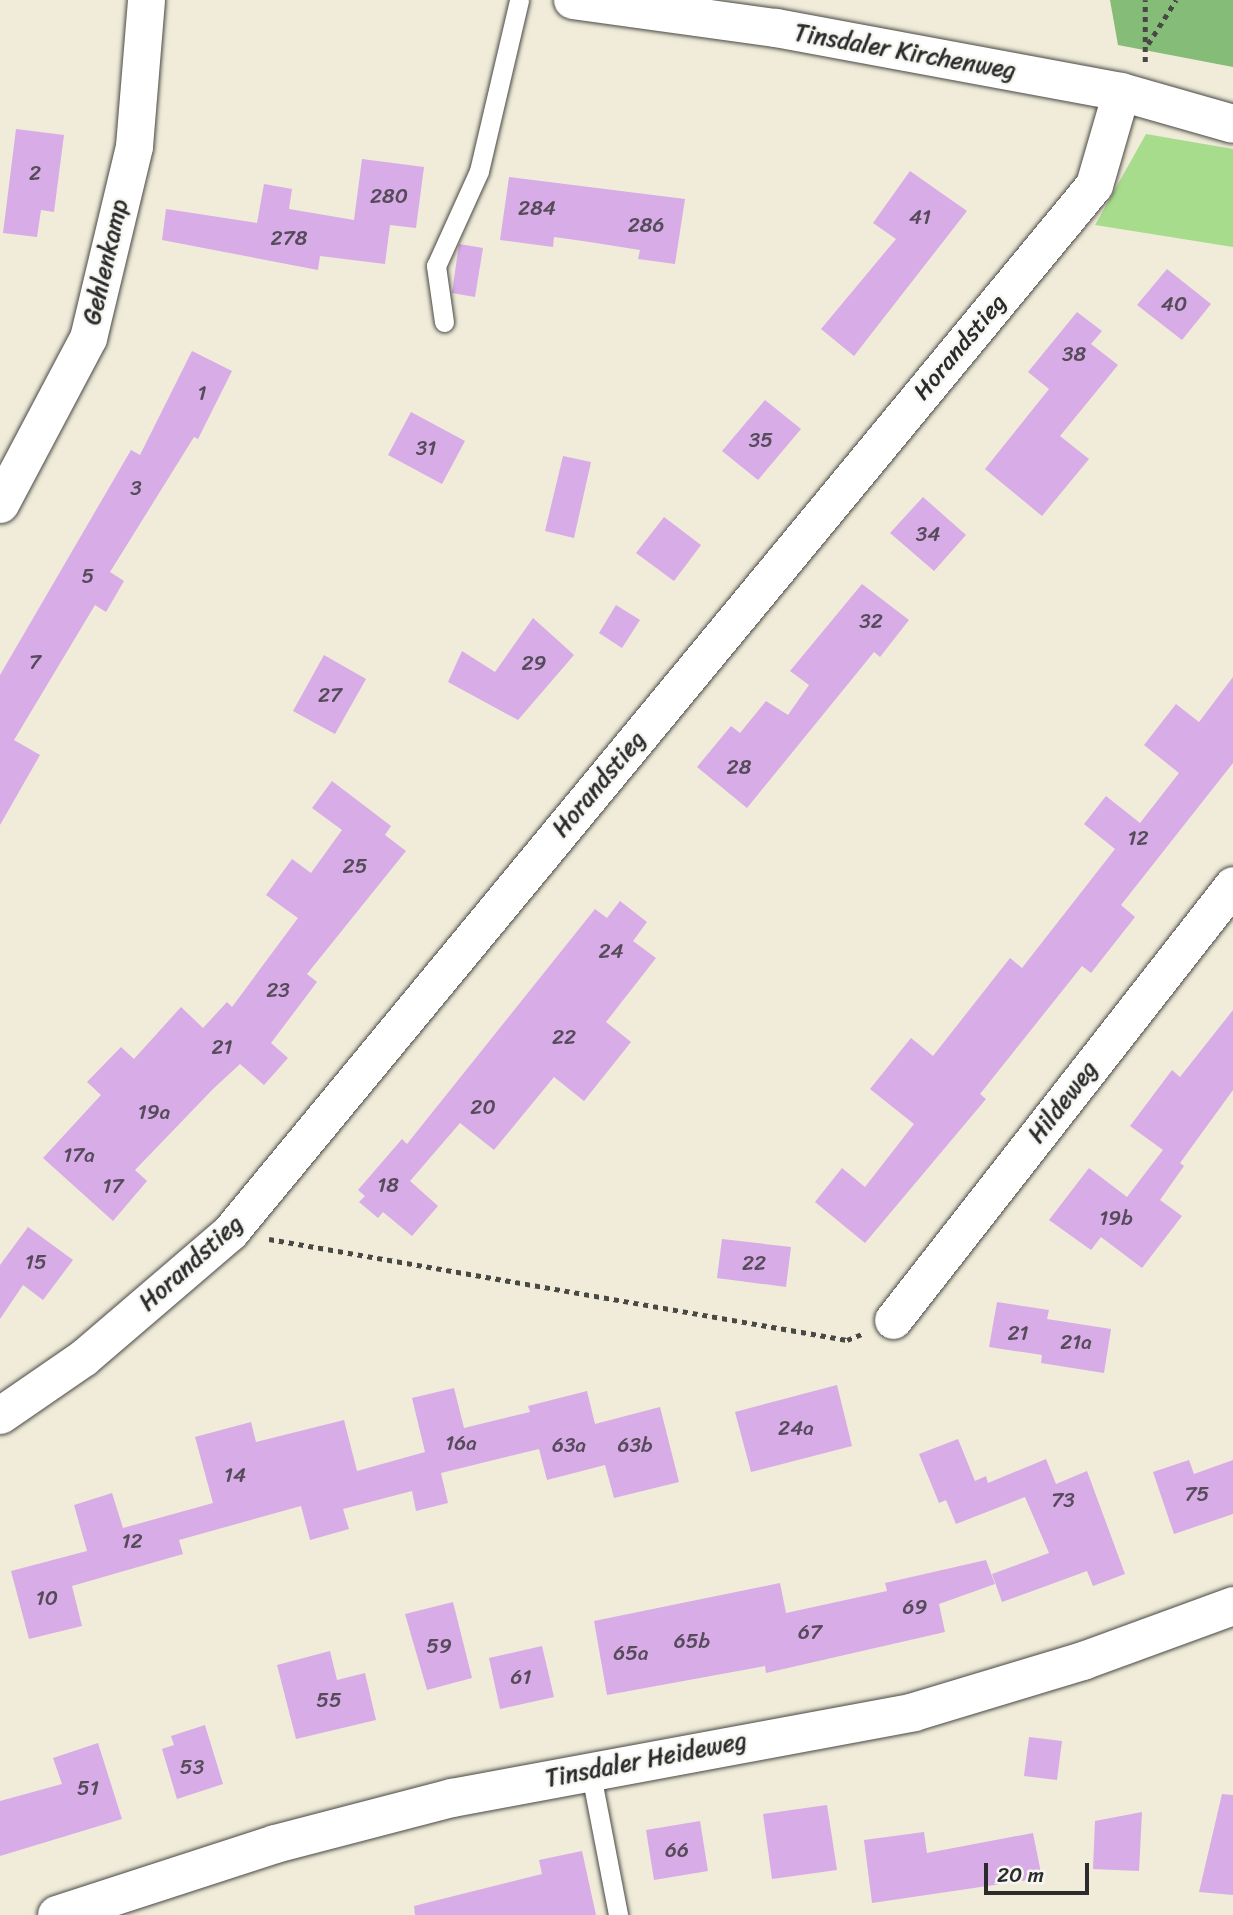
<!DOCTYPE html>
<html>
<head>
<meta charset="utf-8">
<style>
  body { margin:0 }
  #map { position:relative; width:1233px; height:1915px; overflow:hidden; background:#f0ecd9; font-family:Sriracha,sans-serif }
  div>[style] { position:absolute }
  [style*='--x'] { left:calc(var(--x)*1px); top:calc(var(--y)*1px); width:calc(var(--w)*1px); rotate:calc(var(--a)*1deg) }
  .green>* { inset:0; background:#a7dc8c }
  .forest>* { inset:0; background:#85bc78 }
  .building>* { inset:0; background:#d7ace7 }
  .path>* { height:4.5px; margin-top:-2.25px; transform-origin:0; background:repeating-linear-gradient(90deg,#494845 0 5px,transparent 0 10px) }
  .roads { filter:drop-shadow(0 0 2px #494845) drop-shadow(0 0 2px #494845) }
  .service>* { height:19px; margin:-9.5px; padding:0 9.5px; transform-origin:9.5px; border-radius:9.5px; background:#fff }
  .minor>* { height:37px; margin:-18.5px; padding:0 18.5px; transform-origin:18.5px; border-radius:18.5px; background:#fff }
  .tertiary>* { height:38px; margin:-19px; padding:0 19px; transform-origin:19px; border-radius:19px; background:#fff }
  span { translate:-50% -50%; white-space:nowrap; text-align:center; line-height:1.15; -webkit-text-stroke:5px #f6f6f2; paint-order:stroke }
  .number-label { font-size:21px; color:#564b5a }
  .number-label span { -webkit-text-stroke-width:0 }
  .street-label { font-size:24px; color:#2b2b2b }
  .scale { position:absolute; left:984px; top:1863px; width:105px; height:32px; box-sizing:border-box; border:4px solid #2b2b2b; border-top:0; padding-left:9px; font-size:21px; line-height:24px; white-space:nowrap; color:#2b2b2b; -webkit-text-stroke:5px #f6f6f2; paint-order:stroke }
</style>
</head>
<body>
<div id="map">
  <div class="green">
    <i style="clip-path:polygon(1146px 134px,1233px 149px,1233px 247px,1095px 225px)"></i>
  </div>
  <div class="forest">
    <i style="clip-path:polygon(1110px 0,1233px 0,1233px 67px,1118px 45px)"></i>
  </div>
  <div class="building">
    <i style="clip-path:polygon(16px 129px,64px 135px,54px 212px,41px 210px,37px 237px,3px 233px)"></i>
    <i style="clip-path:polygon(362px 159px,424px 167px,416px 228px,390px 225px,385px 264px,320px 256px,318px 270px,162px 240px,166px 209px,257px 223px,264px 184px,292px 189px,289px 209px,354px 220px)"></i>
    <i style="clip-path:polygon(910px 171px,967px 211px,854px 356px,821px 329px,896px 239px,873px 223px)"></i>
    <i style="clip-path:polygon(509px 177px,685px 199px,675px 264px,638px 259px,640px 250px,583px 241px,554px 237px,553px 247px,500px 240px)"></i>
    <i style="clip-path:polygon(459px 244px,483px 248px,475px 297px,452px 293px)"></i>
    <i style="clip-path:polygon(1167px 269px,1211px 304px,1182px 340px,1137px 305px)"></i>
    <i style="clip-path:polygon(1077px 312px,1102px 331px,1091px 344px,1118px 365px,1060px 436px,1089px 459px,1042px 516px,985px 469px,1049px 389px,1028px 372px)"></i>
    <i style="clip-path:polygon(192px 351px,232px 371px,198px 439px,194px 437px,110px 572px,124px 581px,106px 612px,95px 605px,14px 740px,40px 755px,0 825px,0 675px,131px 450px,140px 455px)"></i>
    <i style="clip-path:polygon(765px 400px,801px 429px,758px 480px,722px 451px)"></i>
    <i style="clip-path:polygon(411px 412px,465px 441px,442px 484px,388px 455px)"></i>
    <i style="clip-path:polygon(563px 456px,591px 462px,574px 538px,545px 531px)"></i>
    <i style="clip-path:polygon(923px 497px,966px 535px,934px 571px,890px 533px)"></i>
    <i style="clip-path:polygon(664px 517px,701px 545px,674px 581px,636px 553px)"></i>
    <i style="clip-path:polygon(862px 584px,909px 620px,880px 657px,874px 652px,747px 808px,697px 767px,731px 726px,740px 733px,766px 701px,788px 715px,809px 685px,790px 671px)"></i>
    <i style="clip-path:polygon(616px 605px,640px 620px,622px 648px,599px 633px)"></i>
    <i style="clip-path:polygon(533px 618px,574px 655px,518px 720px,448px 682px,462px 651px,495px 672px)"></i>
    <i style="clip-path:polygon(324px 655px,366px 679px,335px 734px,293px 711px)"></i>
    <i style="clip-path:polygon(1233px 677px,1233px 763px,1121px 905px,1135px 917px,1091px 973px,1082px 966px,980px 1094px,986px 1099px,865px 1243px,815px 1202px,842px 1168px,865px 1187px,914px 1124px,870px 1089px,911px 1038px,933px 1056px,1010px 958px,1022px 968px,1115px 849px,1084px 824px,1106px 796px,1140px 823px,1179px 773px,1144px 745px,1176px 704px,1199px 722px)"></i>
    <i style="clip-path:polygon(332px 781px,391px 826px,385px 835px,406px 851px,307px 974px,317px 982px,271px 1043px,288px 1058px,264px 1085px,240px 1064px,213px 1089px,135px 1170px,147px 1181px,113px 1221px,43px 1158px,101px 1095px,87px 1082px,121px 1047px,134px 1059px,181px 1007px,203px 1028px,227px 1002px,232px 1007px,298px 918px,266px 895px,292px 859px,311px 873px,342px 830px,312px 808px)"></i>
    <i style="clip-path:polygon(620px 901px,647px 922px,633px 941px,656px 958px,606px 1022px,631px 1042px,584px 1101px,554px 1077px,494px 1150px,460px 1123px,410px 1181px,438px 1206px,412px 1236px,383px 1212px,378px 1218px,359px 1202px,365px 1196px,358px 1190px,402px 1139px,407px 1144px,595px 909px,607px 918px)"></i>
    <i style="clip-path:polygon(1233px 1010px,1233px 1090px,1180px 1163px,1184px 1166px,1160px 1200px,1182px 1216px,1142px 1268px,1101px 1237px,1091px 1250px,1049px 1220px,1089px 1168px,1127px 1197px,1163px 1150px,1130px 1126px,1172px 1070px,1180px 1077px)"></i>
    <i style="clip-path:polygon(28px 1227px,73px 1260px,43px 1300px,23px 1285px,0 1319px,0 1265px)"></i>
    <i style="clip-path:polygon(722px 1239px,791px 1247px,786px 1287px,717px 1278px)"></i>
    <i style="clip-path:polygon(997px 1302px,1049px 1310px,1047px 1319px,1111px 1329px,1104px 1373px,1041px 1363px,1042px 1355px,989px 1347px)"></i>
    <i style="clip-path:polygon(837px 1385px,852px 1446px,751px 1472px,735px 1412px)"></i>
    <i style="clip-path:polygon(454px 1388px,464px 1428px,530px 1412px,528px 1406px,587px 1391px,595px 1424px,660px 1407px,679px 1482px,614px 1498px,605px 1465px,547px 1480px,539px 1449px,441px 1473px,448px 1503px,416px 1511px,412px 1491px,343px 1509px,349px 1529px,310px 1540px,301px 1506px,179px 1540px,183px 1554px,72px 1586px,82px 1626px,29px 1639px,11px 1571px,87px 1551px,74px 1505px,112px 1493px,123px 1528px,213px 1503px,195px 1437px,251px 1422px,256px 1442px,344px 1420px,357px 1471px,425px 1452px,412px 1398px)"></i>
    <i style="clip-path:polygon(958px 1439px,975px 1481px,986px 1476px,988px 1483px,1046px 1459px,1056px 1484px,1087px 1471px,1125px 1574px,1093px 1586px,1087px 1571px,1002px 1602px,992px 1574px,1049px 1553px,1025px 1497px,956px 1524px,946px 1500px,939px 1503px,919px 1454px)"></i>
    <i style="clip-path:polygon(1189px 1460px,1194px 1474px,1233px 1460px,1233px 1514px,1174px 1534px,1153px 1472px)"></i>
    <i style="clip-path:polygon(986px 1560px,995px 1584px,939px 1604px,945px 1632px,766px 1673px,765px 1666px,607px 1695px,594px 1621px,780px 1583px,786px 1613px,887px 1591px,885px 1583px)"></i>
    <i style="clip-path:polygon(453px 1602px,472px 1678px,427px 1690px,405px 1614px)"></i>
    <i style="clip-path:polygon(542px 1646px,554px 1697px,500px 1709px,489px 1658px)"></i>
    <i style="clip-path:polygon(330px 1651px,337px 1680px,365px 1673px,376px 1720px,296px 1739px,277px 1665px)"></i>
    <i style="clip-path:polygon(205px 1725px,223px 1784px,177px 1799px,162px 1749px,174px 1745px,171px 1736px)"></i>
    <i style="clip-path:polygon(1029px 1737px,1062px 1741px,1057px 1780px,1024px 1776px)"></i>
    <i style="clip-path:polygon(98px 1743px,122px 1819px,0 1856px,0 1801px,62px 1784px,53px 1758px)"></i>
    <i style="clip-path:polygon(1222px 1794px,1233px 1795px,1233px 1895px,1199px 1892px)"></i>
    <i style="clip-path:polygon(827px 1805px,837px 1870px,772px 1879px,763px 1814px)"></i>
    <i style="clip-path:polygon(1142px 1812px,1139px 1871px,1093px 1869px,1095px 1821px)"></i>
    <i style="clip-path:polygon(700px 1821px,708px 1871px,654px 1880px,646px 1830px)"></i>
    <i style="clip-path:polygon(924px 1832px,927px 1853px,1033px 1833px,1042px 1878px,872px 1903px,864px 1840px)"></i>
    <i style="clip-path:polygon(582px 1851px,596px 1915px,415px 1915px,414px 1906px,542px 1874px,539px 1860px)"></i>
  </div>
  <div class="path">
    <i style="--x:1148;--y:44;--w:52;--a:-57.5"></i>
    <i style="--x:1145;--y:62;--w:62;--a:-90"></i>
    <i style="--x:269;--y:1239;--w:587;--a:9.91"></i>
    <i style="--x:847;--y:1340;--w:16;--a:-22"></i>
  </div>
  <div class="roads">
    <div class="service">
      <i style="--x:444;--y:322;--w:57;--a:-98.1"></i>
      <i style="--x:436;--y:266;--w:104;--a:-65.6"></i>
      <i style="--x:479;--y:171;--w:176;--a:-76.8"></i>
      <i style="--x:590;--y:1769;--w:149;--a:79.1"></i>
    </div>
    <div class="minor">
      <i style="--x:0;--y:504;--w:188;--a:-62.1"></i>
      <i style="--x:88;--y:338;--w:197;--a:-76.5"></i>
      <i style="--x:134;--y:146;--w:146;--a:-85.3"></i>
      <i style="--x:893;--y:1320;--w:552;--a:-51.99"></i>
      <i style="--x:0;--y:1415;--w:101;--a:-34.5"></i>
      <i style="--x:83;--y:1358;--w:194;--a:-40.6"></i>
      <i style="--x:230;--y:1232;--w:1357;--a:-50.47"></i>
      <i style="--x:1094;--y:185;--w:97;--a:-73.8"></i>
    </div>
    <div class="tertiary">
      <i style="--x:573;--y:0;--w:205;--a:7.9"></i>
      <i style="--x:776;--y:28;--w:351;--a:10.5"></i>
      <i style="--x:1121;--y:92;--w:116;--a:15.9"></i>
      <i style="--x:57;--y:1915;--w:229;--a:-18"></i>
      <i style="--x:275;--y:1844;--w:183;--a:-14.6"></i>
      <i style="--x:452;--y:1798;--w:470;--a:-10.5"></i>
      <i style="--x:914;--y:1712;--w:177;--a:-16.8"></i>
      <i style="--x:1083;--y:1661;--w:160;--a:-20.1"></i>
    </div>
  </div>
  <div class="number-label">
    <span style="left:35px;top:173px">2</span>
    <span style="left:389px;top:196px">280</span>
    <span style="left:537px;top:208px">284</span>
    <span style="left:920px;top:217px">41</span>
    <span style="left:646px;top:225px">286</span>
    <span style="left:289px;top:238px">278</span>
    <span style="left:1174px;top:304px">40</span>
    <span style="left:1074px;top:354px">38</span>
    <span style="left:202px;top:393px">1</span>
    <span style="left:761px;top:440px">35</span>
    <span style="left:426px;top:448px">31</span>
    <span style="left:136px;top:488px">3</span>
    <span style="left:928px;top:534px">34</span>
    <span style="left:88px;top:576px">5</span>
    <span style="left:871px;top:621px">32</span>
    <span style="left:35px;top:662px">7</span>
    <span style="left:534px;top:663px">29</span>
    <span style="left:330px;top:695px">27</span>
    <span style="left:739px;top:767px">28</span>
    <span style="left:1138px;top:838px">12</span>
    <span style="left:355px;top:866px">25</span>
    <span style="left:611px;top:951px">24</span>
    <span style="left:278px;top:990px">23</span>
    <span style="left:564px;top:1037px">22</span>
    <span style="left:222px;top:1047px">21</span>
    <span style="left:483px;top:1107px">20</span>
    <span style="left:154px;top:1112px">19a</span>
    <span style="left:79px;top:1155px">17a</span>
    <span style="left:388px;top:1185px">18</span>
    <span style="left:113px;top:1186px">17</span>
    <span style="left:1116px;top:1218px">19b</span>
    <span style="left:36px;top:1262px">15</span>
    <span style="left:754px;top:1263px">22</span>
    <span style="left:1018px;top:1333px">21</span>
    <span style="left:1076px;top:1342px">21a</span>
    <span style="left:796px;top:1428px">24a</span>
    <span style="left:461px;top:1443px">16a</span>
    <span style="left:569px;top:1445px">63a</span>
    <span style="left:635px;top:1445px">63b</span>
    <span style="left:235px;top:1475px">14</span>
    <span style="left:1197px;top:1494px">75</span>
    <span style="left:1063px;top:1500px">73</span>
    <span style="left:132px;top:1541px">12</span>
    <span style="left:47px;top:1598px">10</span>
    <span style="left:915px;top:1607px">69</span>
    <span style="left:810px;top:1632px">67</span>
    <span style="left:692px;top:1641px">65b</span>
    <span style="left:439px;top:1646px">59</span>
    <span style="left:631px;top:1653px">65a</span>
    <span style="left:521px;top:1677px">61</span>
    <span style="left:329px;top:1700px">55</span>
    <span style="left:192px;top:1767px">53</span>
    <span style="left:88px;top:1788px">51</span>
    <span style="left:677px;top:1850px">66</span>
  </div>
  <div class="street-label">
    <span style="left:905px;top:52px;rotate:10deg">Tinsdaler Kirchenweg</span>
    <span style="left:106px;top:262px;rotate:-77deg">Gehlenkamp</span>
    <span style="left:960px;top:347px;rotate:-50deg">Horandstieg</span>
    <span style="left:599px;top:784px;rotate:-50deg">Horandstieg</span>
    <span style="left:1063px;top:1102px;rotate:-52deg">Hildeweg</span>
    <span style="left:191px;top:1263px;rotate:-42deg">Horandstieg</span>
    <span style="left:646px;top:1760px;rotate:-11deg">Tinsdaler Heideweg</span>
  </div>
  <div class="scale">20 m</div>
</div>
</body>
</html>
